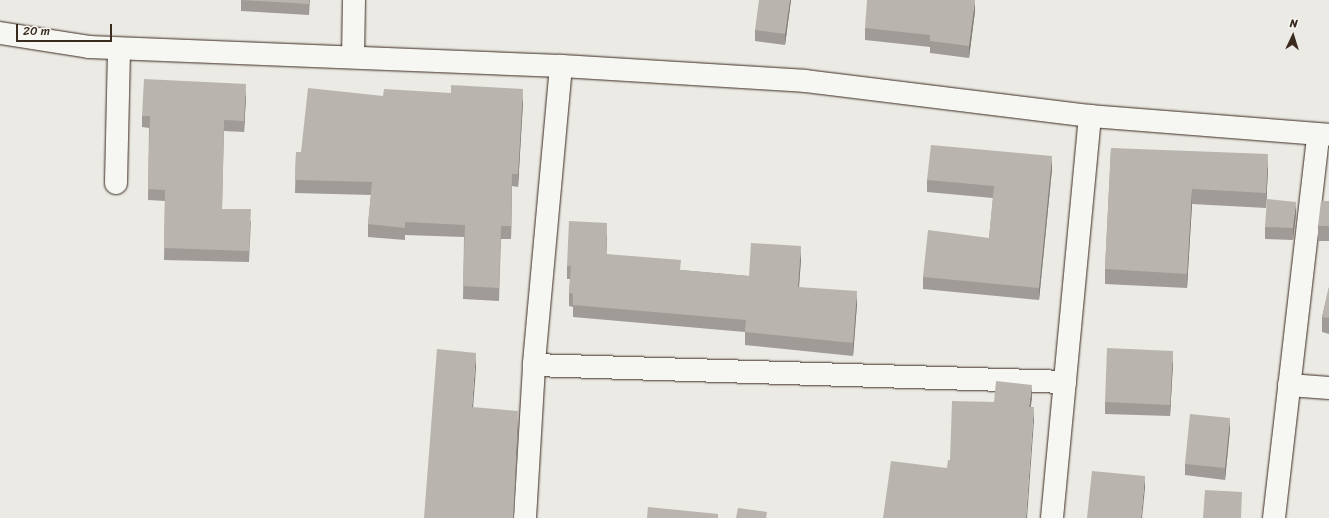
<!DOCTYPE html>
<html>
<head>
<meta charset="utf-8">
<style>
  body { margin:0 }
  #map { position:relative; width:1329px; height:518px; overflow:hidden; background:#ebeae5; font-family:Sriracha,sans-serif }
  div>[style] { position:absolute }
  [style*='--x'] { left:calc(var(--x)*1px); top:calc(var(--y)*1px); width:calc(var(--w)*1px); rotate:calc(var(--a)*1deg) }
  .roads { filter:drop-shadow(0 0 1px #3b2a1e) drop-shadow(0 0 1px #3b2a1e) }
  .minor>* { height:22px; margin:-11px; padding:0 11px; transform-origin:11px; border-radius:11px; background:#f6f6f2 }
  .secondary>* { height:22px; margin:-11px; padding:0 11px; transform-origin:11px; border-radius:11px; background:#f6f6f2 }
  .wall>* { inset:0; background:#a09b96 }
  .shaded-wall>* { inset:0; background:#827e7a }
  .building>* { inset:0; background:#bab4ae }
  span { translate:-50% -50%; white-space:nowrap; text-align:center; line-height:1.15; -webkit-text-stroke:3px #f6f6f2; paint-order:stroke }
  .north { position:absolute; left:1273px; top:16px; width:40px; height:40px; -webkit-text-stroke:3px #f6f6f2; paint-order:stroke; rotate:4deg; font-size:11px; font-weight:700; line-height:16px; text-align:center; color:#3b2a1e }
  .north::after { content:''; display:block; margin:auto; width:14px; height:18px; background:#3b2a1e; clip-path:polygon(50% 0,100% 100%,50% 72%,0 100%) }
  .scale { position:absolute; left:16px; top:24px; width:96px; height:18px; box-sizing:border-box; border:2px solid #3b2a1e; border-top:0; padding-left:5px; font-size:12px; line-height:14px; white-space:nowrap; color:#3b2a1e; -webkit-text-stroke:3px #f6f6f2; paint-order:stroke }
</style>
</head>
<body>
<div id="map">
  <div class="roads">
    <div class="minor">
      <i style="--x:353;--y:57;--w:57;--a:-89"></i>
      <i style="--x:561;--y:66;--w:300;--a:95.2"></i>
      <i style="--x:534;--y:365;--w:531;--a:1.83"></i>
      <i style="--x:116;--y:183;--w:134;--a:-88.7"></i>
      <i style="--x:1289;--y:385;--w:40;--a:4.3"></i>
      <i style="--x:525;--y:518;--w:153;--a:-86.6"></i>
      <i style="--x:1052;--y:518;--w:404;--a:-84.6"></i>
      <i style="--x:1274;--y:518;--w:386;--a:-83.4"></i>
    </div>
    <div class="secondary">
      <i style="--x:0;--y:33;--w:90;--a:8.9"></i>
      <i style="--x:89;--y:47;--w:472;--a:2.3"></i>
      <i style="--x:561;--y:66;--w:244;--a:3.5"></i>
      <i style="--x:805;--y:81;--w:287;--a:7"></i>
      <i style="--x:1090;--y:116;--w:240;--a:4.5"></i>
    </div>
  </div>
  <div class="wall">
    <i style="clip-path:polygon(241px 0,310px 0,309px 15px,241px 11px)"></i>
    <i style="clip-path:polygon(791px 0,785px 45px,755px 41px,755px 30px)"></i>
    <i style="clip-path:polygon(975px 11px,969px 58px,930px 53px,930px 47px,865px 40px,865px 28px)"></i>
    <i style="clip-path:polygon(246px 96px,244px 132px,224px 131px,222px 209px,251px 221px,249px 262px,164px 260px,165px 201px,148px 200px,149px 128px,142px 127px,142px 116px)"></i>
    <i style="clip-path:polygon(523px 102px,518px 187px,512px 186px,511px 239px,501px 239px,499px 301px,463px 299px,464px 237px,405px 235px,405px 240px,368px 237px,368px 224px,371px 195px,295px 193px,296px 152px,301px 152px)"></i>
    <i style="clip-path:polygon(1111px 148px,1268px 168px,1266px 208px,1192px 204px,1187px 288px,1105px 284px,1105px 269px)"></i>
    <i style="clip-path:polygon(1052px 169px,1039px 300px,923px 289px,923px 277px,989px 238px,993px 198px,927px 192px,927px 180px)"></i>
    <i style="clip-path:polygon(1329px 201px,1329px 241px,1318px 241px,1318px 226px)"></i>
    <i style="clip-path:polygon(1296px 214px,1293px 240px,1265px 239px,1265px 227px)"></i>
    <i style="clip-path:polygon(607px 236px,606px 254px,681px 270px,749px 276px,801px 259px,799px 287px,857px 304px,853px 356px,745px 345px,745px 332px,573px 317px,573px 307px,569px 306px,569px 293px,570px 279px,567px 279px,567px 266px)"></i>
    <i style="clip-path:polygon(1329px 287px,1329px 334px,1322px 332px,1322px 317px)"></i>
    <i style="clip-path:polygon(1173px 363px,1170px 416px,1105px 414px,1105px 402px)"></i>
    <i style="clip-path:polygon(1230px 429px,1225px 480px,1185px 475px,1185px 464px)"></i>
  </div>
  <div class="shaded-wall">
    <i style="clip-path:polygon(790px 0,791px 0,785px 45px,785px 34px)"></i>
    <i style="clip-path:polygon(975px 0,975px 11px,969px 58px,969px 46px)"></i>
    <i style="clip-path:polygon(246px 84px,246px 96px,244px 132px,244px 121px)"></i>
    <i style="clip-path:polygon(523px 89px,523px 102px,518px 187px,518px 174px)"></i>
    <i style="clip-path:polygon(1268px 154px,1268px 168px,1266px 208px,1266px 193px)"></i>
    <i style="clip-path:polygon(1052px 156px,1052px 169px,1039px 300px,1039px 288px)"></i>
    <i style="clip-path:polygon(512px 174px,512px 186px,511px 239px,511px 226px)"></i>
    <i style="clip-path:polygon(1192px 189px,1192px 204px,1187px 288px,1187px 274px)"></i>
    <i style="clip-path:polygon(1296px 202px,1296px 214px,1293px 240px,1293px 228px)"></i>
    <i style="clip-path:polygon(607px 223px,607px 236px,606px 267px,606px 254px)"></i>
    <i style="clip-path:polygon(801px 246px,801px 259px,798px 300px,798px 287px)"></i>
    <i style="clip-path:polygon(857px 291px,857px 304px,853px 356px,853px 343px)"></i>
    <i style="clip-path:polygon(1173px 351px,1173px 363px,1170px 416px,1170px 405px)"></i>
    <i style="clip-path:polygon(476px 353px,476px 368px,472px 422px,472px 407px)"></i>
    <i style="clip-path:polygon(1032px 385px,1032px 398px,1029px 420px,1029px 407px)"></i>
    <i style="clip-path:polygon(1034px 407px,1034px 420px,1027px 518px,1026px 518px)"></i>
    <i style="clip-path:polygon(518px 411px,518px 426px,514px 518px,513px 518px)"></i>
    <i style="clip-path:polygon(1230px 418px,1230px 429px,1225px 480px,1225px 468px)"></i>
    <i style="clip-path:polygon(1145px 476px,1145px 488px,1142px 518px,1141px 518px)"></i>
  </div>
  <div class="building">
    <i style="clip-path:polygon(241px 0,309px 0,309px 4px)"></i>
    <i style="clip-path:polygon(759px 0,790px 0,785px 34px,755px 30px)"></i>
    <i style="clip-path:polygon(867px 0,975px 0,969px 46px,930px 41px,930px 35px,865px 28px)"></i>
    <i style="clip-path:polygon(144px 79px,246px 84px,244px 121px,224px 120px,222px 209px,251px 209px,249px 251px,164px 248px,165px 190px,148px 189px,150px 116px,142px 116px)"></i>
    <i style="clip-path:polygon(451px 85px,523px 89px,518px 174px,512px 174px,511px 226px,501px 226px,499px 288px,463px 286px,465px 225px,405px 222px,405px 228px,368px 224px,372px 182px,295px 180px,296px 152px,301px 152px,308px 88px,383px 96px,384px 89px,451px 93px)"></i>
    <i style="clip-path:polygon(931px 145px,1052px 156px,1039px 288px,923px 277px,928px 230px,989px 238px,994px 186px,927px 180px)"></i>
    <i style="clip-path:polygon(1111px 148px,1268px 154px,1266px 193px,1192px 189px,1187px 274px,1105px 269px)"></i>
    <i style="clip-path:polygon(1267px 199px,1296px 202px,1293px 228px,1265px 227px)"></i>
    <i style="clip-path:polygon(1321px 201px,1329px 201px,1329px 226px,1318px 226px)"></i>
    <i style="clip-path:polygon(569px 221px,607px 223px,606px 254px,681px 260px,680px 270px,749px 276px,751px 243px,801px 246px,798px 287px,857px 291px,853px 343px,745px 332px,746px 320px,573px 305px,573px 294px,569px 293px,571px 266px,567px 266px)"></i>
    <i style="clip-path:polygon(1329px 287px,1329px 318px,1322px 317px)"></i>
    <i style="clip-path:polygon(1107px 348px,1173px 351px,1170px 405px,1105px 402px)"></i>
    <i style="clip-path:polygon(437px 349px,476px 353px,472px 407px,518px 411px,513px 518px,424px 518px)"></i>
    <i style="clip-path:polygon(996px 381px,1032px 385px,1029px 407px,1034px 407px,1026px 518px,883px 518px,891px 461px,947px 468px,948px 460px,950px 460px,952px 401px,994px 402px)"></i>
    <i style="clip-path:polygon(1190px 414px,1230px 418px,1225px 468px,1185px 464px)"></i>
    <i style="clip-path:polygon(1092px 471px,1145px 476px,1141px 518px,1087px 518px)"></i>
    <i style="clip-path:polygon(1205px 490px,1242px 492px,1241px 518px,1203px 518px)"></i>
    <i style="clip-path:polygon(648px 507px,718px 514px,718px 518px,647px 518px)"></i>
    <i style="clip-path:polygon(738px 508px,767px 512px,766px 518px,736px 518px)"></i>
  </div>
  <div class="north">N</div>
  <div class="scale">20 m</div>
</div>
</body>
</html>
